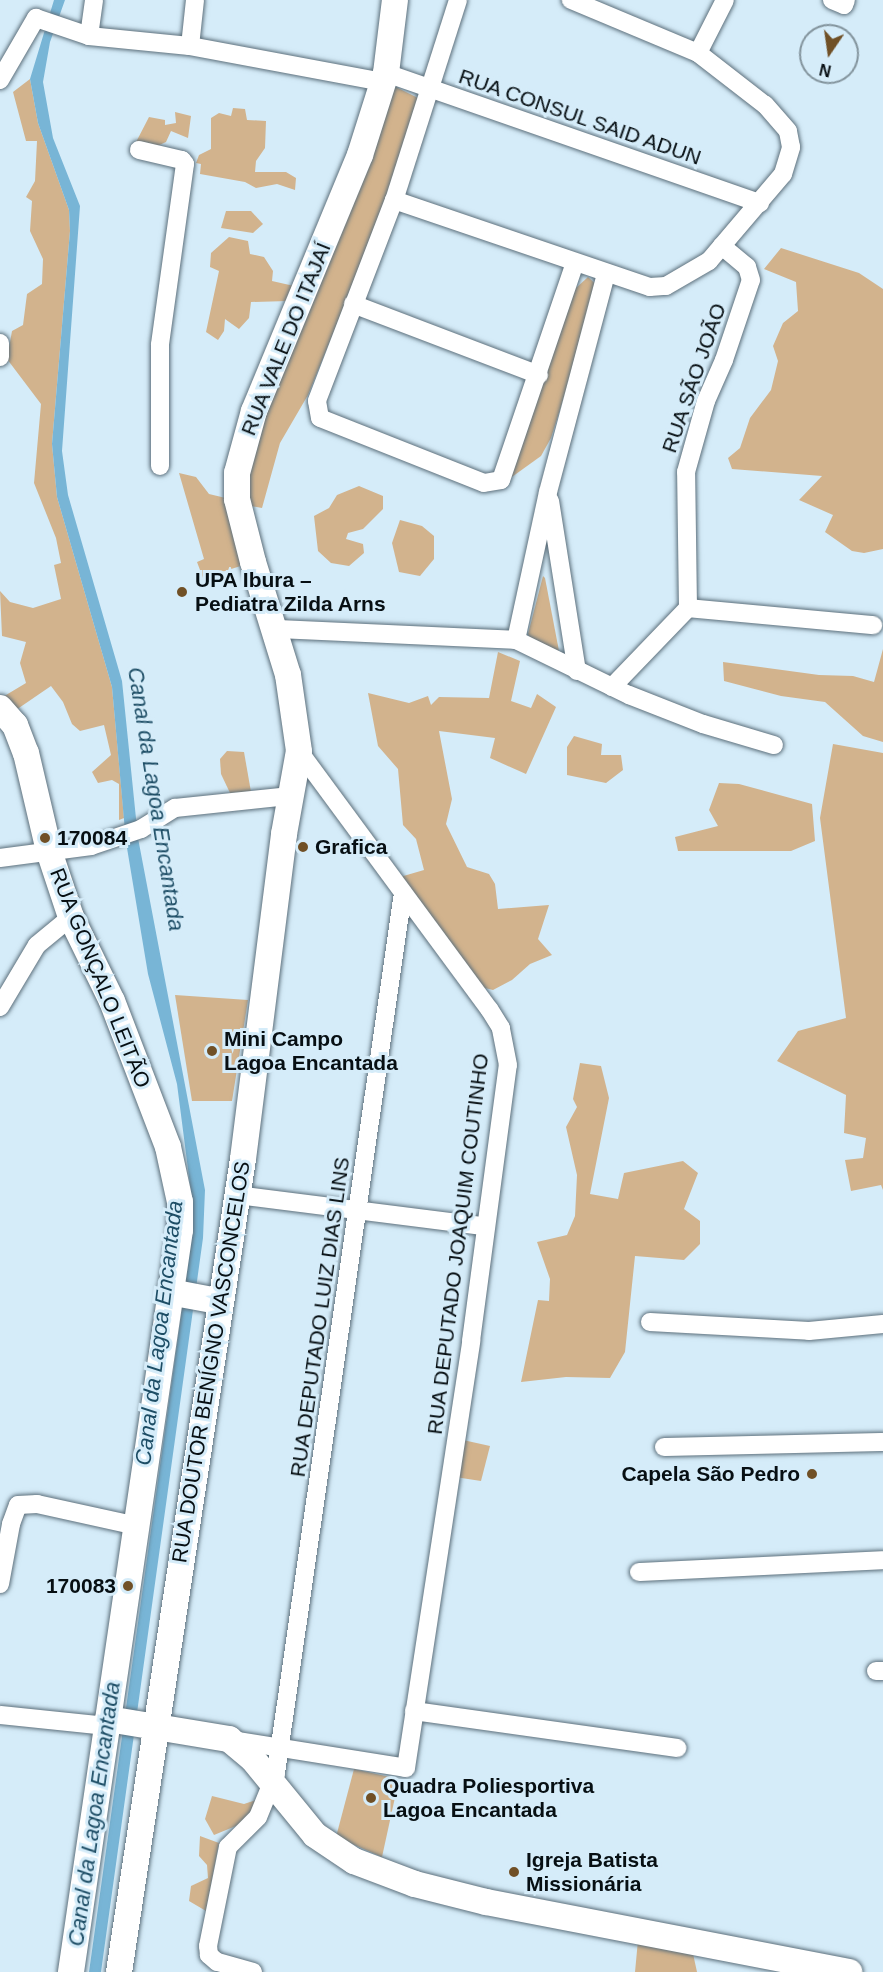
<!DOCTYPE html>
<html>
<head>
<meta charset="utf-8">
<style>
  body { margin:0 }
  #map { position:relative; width:883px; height:1972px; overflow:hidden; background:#d5ecf9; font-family:Arial,sans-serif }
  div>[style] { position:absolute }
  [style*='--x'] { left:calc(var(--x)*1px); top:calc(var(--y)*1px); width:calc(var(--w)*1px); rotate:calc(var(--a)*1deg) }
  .green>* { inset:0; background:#d2b38d }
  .water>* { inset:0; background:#78b5d6 }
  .roads { filter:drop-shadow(0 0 2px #5d707c) drop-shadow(0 0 2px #5d707c) }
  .street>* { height:18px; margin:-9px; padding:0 9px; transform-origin:9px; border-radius:9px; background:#fff }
  .secondary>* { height:26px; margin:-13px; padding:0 13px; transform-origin:13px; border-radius:13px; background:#fff }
  .dots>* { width:16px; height:16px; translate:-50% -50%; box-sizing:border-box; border:3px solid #d5ecf9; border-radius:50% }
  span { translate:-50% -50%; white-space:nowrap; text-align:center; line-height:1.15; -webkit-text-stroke:6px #d5ecf9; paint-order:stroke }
  .street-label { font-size:21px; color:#070f13 }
  .poi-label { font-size:21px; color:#070f13; font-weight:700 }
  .left { translate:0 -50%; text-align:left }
  .right { translate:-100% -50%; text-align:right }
  .water-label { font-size:22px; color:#1d4d65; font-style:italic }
  .north { position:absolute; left:799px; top:24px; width:60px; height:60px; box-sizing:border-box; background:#d5ecf9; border:2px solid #83949d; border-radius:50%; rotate:193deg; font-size:16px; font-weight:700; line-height:24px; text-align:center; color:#070f13 }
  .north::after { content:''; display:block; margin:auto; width:21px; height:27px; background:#705026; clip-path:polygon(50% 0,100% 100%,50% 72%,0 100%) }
</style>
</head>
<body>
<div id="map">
  <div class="green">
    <i style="clip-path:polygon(30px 79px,38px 123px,69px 210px,70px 231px,52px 444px,57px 497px,112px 687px,124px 818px,119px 820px,119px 784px,112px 780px,98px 783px,92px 772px,111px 755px,104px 725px,80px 731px,72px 724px,63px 702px,51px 686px,13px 712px,1px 698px,26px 683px,20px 663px,26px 642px,2px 636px,0 591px,10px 602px,33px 608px,61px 599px,54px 565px,61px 563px,56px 538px,34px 483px,41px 404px,7px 359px,12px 331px,23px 325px,27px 294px,42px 284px,43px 259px,30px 231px,32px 201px,26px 197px,35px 181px,37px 141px,26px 141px,13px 92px)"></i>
    <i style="clip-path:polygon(394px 86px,420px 99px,390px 194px,308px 395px,280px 443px,262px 508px,246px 505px,245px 486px,257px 434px)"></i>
    <i style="clip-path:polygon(233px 108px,245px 109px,247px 120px,266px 121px,265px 148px,256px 161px,255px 172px,286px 172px,296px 178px,295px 190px,277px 184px,256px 188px,245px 182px,200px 174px,201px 164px,196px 163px,199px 155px,211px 149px,211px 118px,219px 113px,231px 116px)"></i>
    <i style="clip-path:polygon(175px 112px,191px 116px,188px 138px,171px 131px,166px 142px,153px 148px,134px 146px,149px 117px,165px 120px,165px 125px,176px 123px)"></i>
    <i style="clip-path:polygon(226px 211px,251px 211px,263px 224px,253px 233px,221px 228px)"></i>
    <i style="clip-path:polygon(229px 237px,248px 241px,250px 254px,264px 257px,273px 271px,272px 281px,294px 286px,288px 301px,251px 302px,249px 318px,239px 329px,225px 319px,224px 331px,218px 340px,206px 332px,219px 271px,210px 267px,211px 253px)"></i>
    <i style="clip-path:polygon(781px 248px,859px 273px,883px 289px,883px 549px,864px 553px,852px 551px,825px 532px,833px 515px,799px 500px,822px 476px,732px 469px,728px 458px,740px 448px,750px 418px,771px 390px,778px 361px,773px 346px,783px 323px,798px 311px,796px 282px,764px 269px)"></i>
    <i style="clip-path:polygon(588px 277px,599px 287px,551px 438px,541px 456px,505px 482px,576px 288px)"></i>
    <i style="clip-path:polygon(179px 473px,196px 477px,209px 494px,234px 500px,250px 563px,203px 578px,197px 562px,204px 559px)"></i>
    <i style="clip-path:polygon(359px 486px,383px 496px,383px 509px,363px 529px,348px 533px,346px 539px,363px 544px,364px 553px,349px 566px,331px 563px,318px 551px,314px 516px,329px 508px,337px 495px)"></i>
    <i style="clip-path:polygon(400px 520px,422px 526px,434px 536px,434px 559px,420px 576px,399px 572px,392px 543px)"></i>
    <i style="clip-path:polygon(543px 576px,545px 578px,559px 651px,531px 640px,528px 634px)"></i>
    <i style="clip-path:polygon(883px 649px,883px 742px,863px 736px,825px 702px,781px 696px,724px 681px,723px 662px,819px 675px,853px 676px,874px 682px)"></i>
    <i style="clip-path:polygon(498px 652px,520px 661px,511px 701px,531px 708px,537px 694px,556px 707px,526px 774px,490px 758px,495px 738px,439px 731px,452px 799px,446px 824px,467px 867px,489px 874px,495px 884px,498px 909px,549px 905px,538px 939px,552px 955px,530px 964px,512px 980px,493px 990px,477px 986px,400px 877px,424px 870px,416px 839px,403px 825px,398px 769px,378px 746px,368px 693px,409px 703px,428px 696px,431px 705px,439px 697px,489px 698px)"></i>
    <i style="clip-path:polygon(574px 736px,602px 744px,601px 755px,621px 755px,623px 770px,606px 783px,567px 775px,567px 747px)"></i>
    <i style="clip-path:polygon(833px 744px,883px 753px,883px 1190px,881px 1185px,851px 1191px,845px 1160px,863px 1158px,866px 1138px,844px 1133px,846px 1095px,777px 1061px,798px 1031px,846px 1018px,820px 818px)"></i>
    <i style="clip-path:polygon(227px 751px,244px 752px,251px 792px,230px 793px,221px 774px,220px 759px)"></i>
    <i style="clip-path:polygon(719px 783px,739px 784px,812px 804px,815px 841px,791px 851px,678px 851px,675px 837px,718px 826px,709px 810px)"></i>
    <i style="clip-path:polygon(175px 995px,248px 1000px,232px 1101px,192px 1101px)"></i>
    <i style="clip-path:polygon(580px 1063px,601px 1066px,609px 1098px,590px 1194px,618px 1199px,624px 1173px,683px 1161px,698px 1173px,684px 1209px,700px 1221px,700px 1244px,684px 1260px,635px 1256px,625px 1352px,610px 1378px,566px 1377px,521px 1382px,538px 1300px,549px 1301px,550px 1279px,537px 1242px,567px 1235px,575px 1216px,577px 1175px,566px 1127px,577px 1107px,573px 1099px)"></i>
    <i style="clip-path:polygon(463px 1440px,490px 1446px,481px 1481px,455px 1477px)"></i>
    <i style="clip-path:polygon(354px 1769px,399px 1779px,382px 1857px,336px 1837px)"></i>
    <i style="clip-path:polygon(212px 1796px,244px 1804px,259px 1799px,248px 1821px,214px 1835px,205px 1819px)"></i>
    <i style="clip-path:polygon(200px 1836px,219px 1843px,206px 1911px,189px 1901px,191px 1886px,208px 1878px,207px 1865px,199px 1856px)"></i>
    <i style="clip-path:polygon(638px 1940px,692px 1949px,697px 1972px,635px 1972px)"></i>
  </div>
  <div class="water">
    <i style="clip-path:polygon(54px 0,65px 0,50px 42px,43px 82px,53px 138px,80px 206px,62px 451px,68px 495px,122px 681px,138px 838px,205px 1190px,203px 1238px,101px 1972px,89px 1972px,188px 1266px,192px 1200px,177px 1084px,148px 974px,126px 842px,112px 687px,57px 497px,52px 444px,70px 231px,69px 210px,38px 123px,30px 79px)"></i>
  </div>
  <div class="roads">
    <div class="street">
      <i style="--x:458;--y:0;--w:210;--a:107.7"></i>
      <i style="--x:394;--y:200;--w:215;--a:111"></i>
      <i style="--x:317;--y:401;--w:17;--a:80"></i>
      <i style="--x:320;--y:418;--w:176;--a:21.6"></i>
      <i style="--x:484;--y:483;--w:17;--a:-10"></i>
      <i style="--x:501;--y:480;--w:229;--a:-71.2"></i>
      <i style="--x:832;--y:0;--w:13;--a:23"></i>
      <i style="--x:844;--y:5;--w:5;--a:-68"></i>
      <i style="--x:89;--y:36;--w:36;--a:-82"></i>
      <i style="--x:190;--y:46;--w:46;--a:-83.8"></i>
      <i style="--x:698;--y:53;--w:59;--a:-63"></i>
      <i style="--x:386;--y:73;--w:396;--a:19.2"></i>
      <i style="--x:0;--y:80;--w:72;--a:-59.9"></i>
      <i style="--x:36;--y:18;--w:56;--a:18.8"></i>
      <i style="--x:89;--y:36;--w:101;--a:5.7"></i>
      <i style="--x:190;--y:46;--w:196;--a:10.6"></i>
      <i style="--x:139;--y:150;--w:44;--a:13.1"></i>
      <i style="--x:182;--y:160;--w:5;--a:53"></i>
      <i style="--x:185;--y:164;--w:183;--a:97.9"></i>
      <i style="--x:160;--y:345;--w:121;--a:90"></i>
      <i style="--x:394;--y:200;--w:270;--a:18.8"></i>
      <i style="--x:650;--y:287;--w:16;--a:-4"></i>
      <i style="--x:666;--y:286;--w:50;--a:-30.2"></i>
      <i style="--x:709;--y:261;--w:114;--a:-49.6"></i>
      <i style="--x:783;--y:174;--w:28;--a:-73"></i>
      <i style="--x:791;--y:147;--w:16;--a:-101"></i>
      <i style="--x:788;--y:131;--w:35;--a:-131"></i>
      <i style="--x:765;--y:105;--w:85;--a:-142.2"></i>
      <i style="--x:698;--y:53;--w:138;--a:-157.3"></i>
      <i style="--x:353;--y:304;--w:199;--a:20.9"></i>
      <i style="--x:0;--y:343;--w:14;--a:90"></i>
      <i style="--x:550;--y:501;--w:172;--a:81"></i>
      <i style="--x:688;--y:608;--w:186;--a:5.3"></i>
      <i style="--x:276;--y:629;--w:240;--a:2.6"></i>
      <i style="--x:516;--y:640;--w:126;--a:26"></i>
      <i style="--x:629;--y:695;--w:79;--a:21.4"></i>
      <i style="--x:703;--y:724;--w:74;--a:16.5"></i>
      <i style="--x:516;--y:640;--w:151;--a:-77.8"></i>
      <i style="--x:548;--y:492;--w:226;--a:-75.1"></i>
      <i style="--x:612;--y:687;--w:110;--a:-46.1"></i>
      <i style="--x:688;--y:608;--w:136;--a:-90.8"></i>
      <i style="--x:686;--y:472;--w:74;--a:-74.3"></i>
      <i style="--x:706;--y:401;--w:45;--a:-66.3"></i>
      <i style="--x:724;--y:360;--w:84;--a:-71.4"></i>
      <i style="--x:751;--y:280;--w:14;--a:-107"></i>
      <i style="--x:747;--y:267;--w:33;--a:-140"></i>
      <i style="--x:0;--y:858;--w:92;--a:-7.5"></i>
      <i style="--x:91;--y:846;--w:53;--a:-18.8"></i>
      <i style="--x:141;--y:829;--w:40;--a:-32"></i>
      <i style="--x:175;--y:808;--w:116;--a:-6"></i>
      <i style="--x:0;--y:1007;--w:72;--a:-59.2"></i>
      <i style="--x:37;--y:945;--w:44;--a:-39.5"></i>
      <i style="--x:237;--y:1195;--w:249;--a:7.2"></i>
      <i style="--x:650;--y:1322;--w:159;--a:3.2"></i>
      <i style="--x:809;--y:1331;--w:74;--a:-5.4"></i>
      <i style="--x:664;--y:1447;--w:219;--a:-1.3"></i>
      <i style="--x:639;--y:1572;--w:244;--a:-2.8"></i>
      <i style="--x:0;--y:1584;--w:61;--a:-79.6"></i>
      <i style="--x:11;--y:1524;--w:20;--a:-70"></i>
      <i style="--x:18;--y:1505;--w:19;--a:-3"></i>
      <i style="--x:37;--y:1504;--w:102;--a:12.4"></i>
      <i style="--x:876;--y:1671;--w:7;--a:0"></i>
      <i style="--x:414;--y:1711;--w:266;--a:8"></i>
      <i style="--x:0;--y:1715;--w:108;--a:5.9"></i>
      <i style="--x:232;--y:1740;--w:176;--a:9.1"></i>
      <i style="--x:406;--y:1768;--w:432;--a:-81.3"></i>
      <i style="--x:471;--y:1341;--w:278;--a:-82.4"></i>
      <i style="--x:508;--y:1065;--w:38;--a:-101"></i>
      <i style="--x:501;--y:1028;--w:22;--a:-122"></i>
      <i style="--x:489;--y:1009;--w:320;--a:-126.4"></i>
      <i style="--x:253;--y:1972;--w:37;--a:-164"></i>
      <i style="--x:217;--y:1962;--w:11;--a:-139"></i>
      <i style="--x:209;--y:1955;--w:9;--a:-96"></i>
      <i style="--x:208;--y:1946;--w:101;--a:-78.6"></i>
      <i style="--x:228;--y:1847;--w:42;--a:-45"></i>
      <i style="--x:258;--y:1817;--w:48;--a:-67.8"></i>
      <i style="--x:276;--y:1773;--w:889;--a:-81.79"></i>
    </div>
    <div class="secondary">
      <i style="--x:0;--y:708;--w:23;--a:49"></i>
      <i style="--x:15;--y:725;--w:30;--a:69"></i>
      <i style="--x:26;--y:753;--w:101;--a:76.8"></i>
      <i style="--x:49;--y:851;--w:70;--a:71.6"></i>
      <i style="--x:71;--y:917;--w:93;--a:64"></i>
      <i style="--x:112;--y:1001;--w:156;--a:69"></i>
      <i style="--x:168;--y:1147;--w:56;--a:77.7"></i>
      <i style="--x:180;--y:1202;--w:28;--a:90"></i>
      <i style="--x:180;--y:1230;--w:750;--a:98.36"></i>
      <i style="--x:170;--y:1292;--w:49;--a:10.6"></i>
      <i style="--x:108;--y:1719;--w:123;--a:9.4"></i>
      <i style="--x:229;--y:1739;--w:30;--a:40"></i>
      <i style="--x:252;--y:1758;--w:99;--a:50.7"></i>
      <i style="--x:315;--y:1835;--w:47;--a:33.7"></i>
      <i style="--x:354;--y:1861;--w:65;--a:20.7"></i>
      <i style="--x:415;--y:1884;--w:73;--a:14.2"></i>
      <i style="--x:486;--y:1902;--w:370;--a:10.9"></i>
      <i style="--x:119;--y:1972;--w:822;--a:-81.33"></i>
      <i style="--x:243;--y:1159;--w:328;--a:-82.8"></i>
      <i style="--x:284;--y:834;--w:84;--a:-79.8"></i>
      <i style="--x:299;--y:751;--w:77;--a:-98.2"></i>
      <i style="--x:288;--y:675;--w:118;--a:-107.2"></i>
      <i style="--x:253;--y:562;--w:65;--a:-104.3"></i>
      <i style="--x:237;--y:499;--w:26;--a:-90"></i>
      <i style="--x:237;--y:473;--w:64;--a:-74.7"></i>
      <i style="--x:254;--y:411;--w:277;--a:-67.5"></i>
      <i style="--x:360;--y:155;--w:86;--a:-72.4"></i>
      <i style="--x:386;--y:73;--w:74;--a:-83"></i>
    </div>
  </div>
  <div class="dots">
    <i style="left:182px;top:592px;background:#705026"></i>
    <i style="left:45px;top:838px;background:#705026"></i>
    <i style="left:303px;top:847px;background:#705026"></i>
    <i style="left:212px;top:1051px;background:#705026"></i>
    <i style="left:812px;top:1474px;background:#705026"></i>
    <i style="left:128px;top:1586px;background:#705026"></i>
    <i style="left:371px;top:1798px;background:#705026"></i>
    <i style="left:514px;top:1872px;background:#705026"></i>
  </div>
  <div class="street-label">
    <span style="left:580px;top:117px;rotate:19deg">RUA CONSUL SAID ADUN</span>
    <span style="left:286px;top:339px;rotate:-68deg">RUA VALE DO ITAJAÍ</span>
    <span style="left:694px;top:378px;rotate:-71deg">RUA SÃO JOÃO</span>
    <span style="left:100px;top:978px;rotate:68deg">RUA GONÇALO LEITÃO</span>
    <span style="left:458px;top:1244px;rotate:-83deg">RUA DEPUTADO JOAQUIM COUTINHO</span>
    <span style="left:320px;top:1317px;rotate:-82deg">RUA DEPUTADO LUIZ DIAS LINS</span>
    <span style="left:211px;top:1362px;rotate:-81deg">RUA DOUTOR BENÍGNO VASCONCELOS</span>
  </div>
  <div class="poi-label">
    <span class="left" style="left:195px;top:592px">UPA Ibura –<br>Pediatra Zilda Arns</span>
    <span class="left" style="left:57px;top:838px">170084</span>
    <span class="left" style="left:315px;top:847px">Grafica</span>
    <span class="left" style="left:224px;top:1051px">Mini Campo<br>Lagoa Encantada</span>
    <span class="right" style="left:800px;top:1474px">Capela São Pedro</span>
    <span class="right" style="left:116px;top:1586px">170083</span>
    <span class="left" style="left:383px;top:1798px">Quadra Poliesportiva<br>Lagoa Encantada</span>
    <span class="left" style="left:526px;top:1872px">Igreja Batista<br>Missionária</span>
  </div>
  <div class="water-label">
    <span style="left:156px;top:799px;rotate:81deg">Canal da Lagoa Encantada</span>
    <span style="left:159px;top:1333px;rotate:-83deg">Canal da Lagoa Encantada</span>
    <span style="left:94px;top:1814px;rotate:-82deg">Canal da Lagoa Encantada</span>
  </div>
  <div class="north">N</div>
</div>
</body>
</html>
